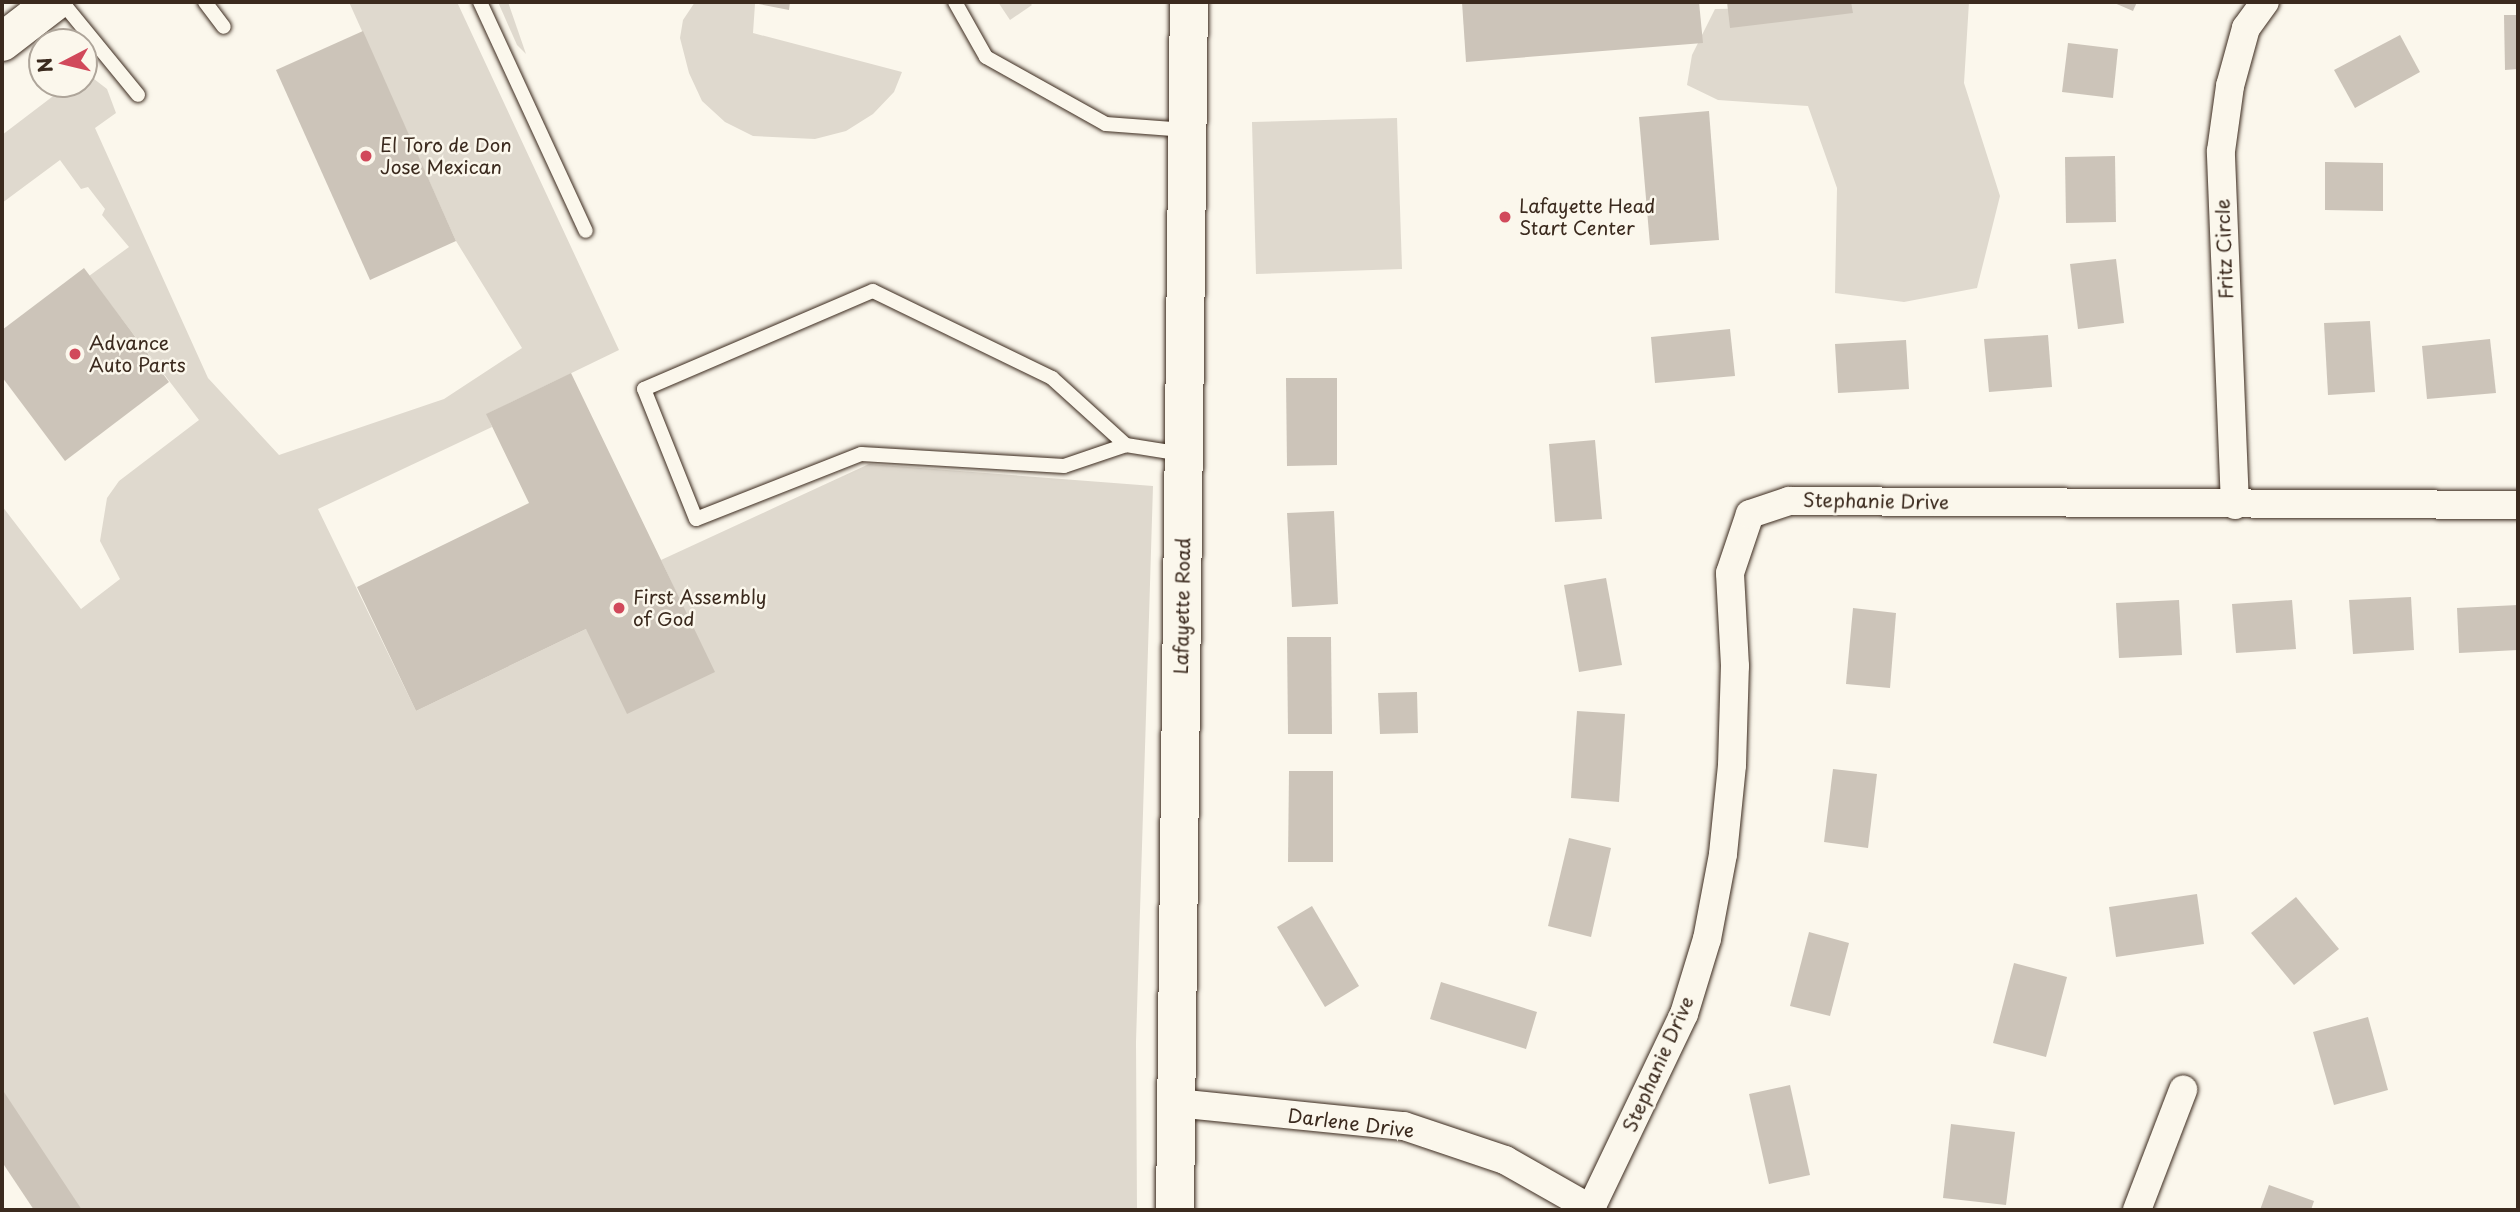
<!DOCTYPE html>
<html>
<head>
<meta charset="utf-8">
<style>
  body { margin:0 }
  #map { position:relative; width:2520px; height:1212px; overflow:hidden; background:#fbf7ec; font-family:"Playpen Sans",sans-serif }
  div>[style] { position:absolute }
  [style*='--x'] { left:calc(var(--x)*1px); top:calc(var(--y)*1px); width:calc(var(--w)*1px); rotate:calc(var(--a)*1deg) }
  .green>* { inset:0; background:#dfd9ce }
  .building>* { inset:0; background:#ccc4b9 }
  .roads { filter:drop-shadow(0 0 2px #3b2a1e) drop-shadow(0 0 2px #3b2a1e) }
  .service>* { height:14px; margin:-7px; padding:0 7px; transform-origin:7px; border-radius:7px; background:#fbf7ec }
  .minor>* { height:28px; margin:-14px; padding:0 14px; transform-origin:14px; border-radius:14px; background:#fbf7ec }
  .secondary>* { height:38px; margin:-19px; padding:0 19px; transform-origin:19px; border-radius:19px; background:#fbf7ec }
  .trunk>* { height:38px; margin:-19px; padding:0 19px; transform-origin:19px; border-radius:19px; background:#fbf7ec }
  .dots>* { width:19px; height:19px; translate:-50% -50%; box-sizing:border-box; border:4px solid #fbf7ec; border-radius:50% }
  span { translate:-50% -50%; white-space:nowrap; text-align:center; line-height:1.15; -webkit-text-stroke:5px #fbf7ec; paint-order:stroke }
  .poi-label { font-size:19px; color:#3b2a1e }
  .left { translate:0 -50%; text-align:left }
  .street-label { font-size:19px; color:#3b2a1e }
  .frame { position:absolute; inset:0; border:4px solid #3b2a1e; pointer-events:none }
  .north { position:absolute; left:28px; top:28px; width:70px; height:70px; box-sizing:border-box; background:#fbf7ec; border:2px solid #aea59a; border-radius:50%; rotate:263deg; font-size:19px; font-weight:700; line-height:28px; text-align:center; color:#3b2a1e }
  .north::after { content:''; display:block; margin:auto; width:24px; height:32px; background:#d1495b; clip-path:polygon(50% 0,100% 100%,50% 72%,0 100%) }
</style>
</head>
<body>
<div id="map">
  <div class="green">
    <i style="clip-path:polygon(349px 2px,457px 2px,619px 350px,487px 414px,492px 427px,318px 509px,416px 711px,586px 629px,714px 672px,661px 560px,869px 464px,1153px 486px,1136px 1042px,1137px 1210px,74px 1210px,2px 1111px,2px 506px,81px 609px,120px 579px,100px 541px,107px 498px,119px 481px,199px 420px,89px 276px,129px 247px,102px 215px,105px 209px,88px 187px,81px 189px,60px 160px,2px 203px,2px 135px,69px 84px,84px 84px,85px 72px,107px 89px,116px 113px,95px 128px,208px 378px,279px 455px,444px 399px,522px 348px,456px 241px)"></i>
    <i style="clip-path:polygon(498px 2px,508px 2px,526px 54px,517px 45px)"></i>
    <i style="clip-path:polygon(748px 2px,755px 4px,753px 33px,902px 72px,894px 92px,873px 114px,846px 131px,815px 139px,753px 136px,725px 122px,702px 101px,689px 73px,680px 38px,683px 20px,695px 2px)"></i>
    <i style="clip-path:polygon(998px 2px,1029px 2px,1032px 5px,1010px 20px)"></i>
    <i style="clip-path:polygon(1800px 2px,1969px 2px,1964px 83px,2000px 196px,1977px 288px,1904px 302px,1835px 293px,1837px 188px,1808px 106px,1718px 100px,1687px 85px,1692px 55px,1715px 9px,1777px 8px)"></i>
    <i style="clip-path:polygon(1397px 118px,1402px 269px,1256px 274px,1252px 122px)"></i>
  </div>
  <div class="building">
    <i style="clip-path:polygon(748px 2px,790px 2px,789px 10px)"></i>
    <i style="clip-path:polygon(1462px 2px,1699px 2px,1703px 43px,1466px 62px)"></i>
    <i style="clip-path:polygon(1727px 2px,1851px 2px,1853px 13px,1730px 28px)"></i>
    <i style="clip-path:polygon(2112px 2px,2137px 2px,2133px 11px)"></i>
    <i style="clip-path:polygon(2504px 15px,2518px 15px,2518px 69px,2505px 70px)"></i>
    <i style="clip-path:polygon(363px 31px,456px 241px,370px 280px,276px 70px)"></i>
    <i style="clip-path:polygon(2400px 35px,2420px 72px,2355px 108px,2334px 70px)"></i>
    <i style="clip-path:polygon(2068px 43px,2118px 49px,2113px 98px,2062px 92px)"></i>
    <i style="clip-path:polygon(1709px 111px,1719px 240px,1650px 245px,1639px 117px)"></i>
    <i style="clip-path:polygon(2115px 156px,2116px 222px,2066px 223px,2065px 157px)"></i>
    <i style="clip-path:polygon(2325px 162px,2383px 163px,2383px 211px,2325px 210px)"></i>
    <i style="clip-path:polygon(2116px 259px,2124px 323px,2078px 329px,2070px 264px)"></i>
    <i style="clip-path:polygon(84px 268px,169px 382px,65px 461px,2px 377px,2px 330px)"></i>
    <i style="clip-path:polygon(2370px 321px,2375px 392px,2328px 395px,2324px 323px)"></i>
    <i style="clip-path:polygon(1730px 329px,1735px 376px,1655px 383px,1651px 337px)"></i>
    <i style="clip-path:polygon(2048px 335px,2052px 387px,1989px 392px,1984px 339px)"></i>
    <i style="clip-path:polygon(2490px 339px,2496px 393px,2427px 399px,2422px 346px)"></i>
    <i style="clip-path:polygon(1906px 340px,1909px 389px,1838px 393px,1835px 344px)"></i>
    <i style="clip-path:polygon(571px 373px,715px 672px,627px 714px,586px 629px,416px 711px,357px 587px,529px 503px,486px 414px)"></i>
    <i style="clip-path:polygon(1286px 378px,1337px 378px,1337px 465px,1287px 466px)"></i>
    <i style="clip-path:polygon(1595px 440px,1602px 519px,1555px 522px,1549px 444px)"></i>
    <i style="clip-path:polygon(1334px 511px,1338px 604px,1292px 607px,1287px 513px)"></i>
    <i style="clip-path:polygon(1606px 578px,1622px 665px,1579px 672px,1564px 585px)"></i>
    <i style="clip-path:polygon(2411px 597px,2414px 650px,2353px 654px,2349px 600px)"></i>
    <i style="clip-path:polygon(2179px 600px,2182px 655px,2119px 658px,2116px 603px)"></i>
    <i style="clip-path:polygon(2292px 600px,2296px 649px,2236px 653px,2232px 604px)"></i>
    <i style="clip-path:polygon(2518px 605px,2518px 650px,2459px 653px,2457px 608px)"></i>
    <i style="clip-path:polygon(1853px 608px,1896px 613px,1890px 688px,1846px 684px)"></i>
    <i style="clip-path:polygon(1287px 637px,1331px 637px,1332px 734px,1288px 734px)"></i>
    <i style="clip-path:polygon(1417px 692px,1418px 733px,1380px 734px,1378px 693px)"></i>
    <i style="clip-path:polygon(1577px 711px,1625px 714px,1619px 802px,1571px 798px)"></i>
    <i style="clip-path:polygon(1833px 769px,1877px 774px,1868px 848px,1824px 842px)"></i>
    <i style="clip-path:polygon(1289px 771px,1333px 771px,1333px 862px,1288px 862px)"></i>
    <i style="clip-path:polygon(1569px 838px,1611px 848px,1591px 937px,1548px 926px)"></i>
    <i style="clip-path:polygon(2197px 894px,2204px 944px,2116px 957px,2109px 907px)"></i>
    <i style="clip-path:polygon(2296px 897px,2339px 949px,2294px 985px,2251px 933px)"></i>
    <i style="clip-path:polygon(1312px 906px,1359px 986px,1325px 1007px,1277px 927px)"></i>
    <i style="clip-path:polygon(1809px 932px,1849px 943px,1830px 1016px,1790px 1006px)"></i>
    <i style="clip-path:polygon(2014px 963px,2067px 977px,2046px 1057px,1993px 1043px)"></i>
    <i style="clip-path:polygon(1441px 982px,1537px 1012px,1526px 1049px,1430px 1019px)"></i>
    <i style="clip-path:polygon(2368px 1017px,2388px 1090px,2334px 1105px,2313px 1032px)"></i>
    <i style="clip-path:polygon(1790px 1085px,1810px 1175px,1769px 1184px,1749px 1094px)"></i>
    <i style="clip-path:polygon(2px 1089px,82px 1210px,34px 1210px,2px 1162px)"></i>
    <i style="clip-path:polygon(1951px 1124px,2015px 1132px,2006px 1205px,1943px 1198px)"></i>
    <i style="clip-path:polygon(2269px 1185px,2314px 1201px,2311px 1210px,2260px 1210px)"></i>
  </div>
  <div class="roads">
    <div class="service">
      <i style="--x:62;--y:2;--w:120;--a:50.7"></i>
      <i style="--x:205;--y:2;--w:31;--a:53"></i>
      <i style="--x:480;--y:2;--w:252;--a:65.2"></i>
      <i style="--x:955;--y:2;--w:63;--a:60.6"></i>
      <i style="--x:986;--y:57;--w:137;--a:29.2"></i>
      <i style="--x:1106;--y:124;--w:80;--a:4.3"></i>
      <i style="--x:1126;--y:445;--w:65;--a:161.3"></i>
      <i style="--x:1064;--y:466;--w:203;--a:-176.6"></i>
      <i style="--x:861;--y:454;--w:177;--a:158.5"></i>
      <i style="--x:696;--y:519;--w:140;--a:-111.8"></i>
      <i style="--x:644;--y:389;--w:249;--a:-23.2"></i>
      <i style="--x:873;--y:291;--w:199;--a:25.9"></i>
      <i style="--x:1052;--y:378;--w:100;--a:42.2"></i>
      <i style="--x:1126;--y:445;--w:57;--a:9.1"></i>
    </div>
    <div class="minor">
      <i style="--x:2235;--y:505;--w:354;--a:-92.3"></i>
      <i style="--x:2221;--y:151;--w:66;--a:-82.1"></i>
      <i style="--x:2230;--y:86;--w:60;--a:-74.6"></i>
      <i style="--x:2246;--y:28;--w:32;--a:-54"></i>
      <i style="--x:1176;--y:1103;--w:229;--a:5.8"></i>
      <i style="--x:1404;--y:1126;--w:107;--a:18.6"></i>
      <i style="--x:1505;--y:1160;--w:101;--a:29.6"></i>
      <i style="--x:1591;--y:1208;--w:215;--a:-64.4"></i>
      <i style="--x:1684;--y:1014;--w:78;--a:-73"></i>
      <i style="--x:1707;--y:939;--w:86;--a:-79.3"></i>
      <i style="--x:1723;--y:854;--w:89;--a:-84.2"></i>
      <i style="--x:1732;--y:765;--w:99;--a:-88.3"></i>
      <i style="--x:1735;--y:666;--w:93;--a:-93.1"></i>
      <i style="--x:1730;--y:573;--w:62;--a:-71.3"></i>
      <i style="--x:1750;--y:514;--w:41;--a:-18.4"></i>
      <i style="--x:1789;--y:501;--w:729;--a:0.31"></i>
      <i style="--x:2137;--y:1210;--w:129;--a:-69"></i>
    </div>
    <div class="secondary">
      <i style="--x:1175;--y:1210;--w:1208;--a:-89.34"></i>
    </div>
    <div class="trunk">
      <i style="--x:2;--y:42;--w:66;--a:-37.6"></i>
    </div>
  </div>
  <div class="dots">
    <i style="left:366px;top:156px;background:#d1495b"></i>
    <i style="left:1505px;top:217px;background:#d1495b"></i>
    <i style="left:75px;top:354px;background:#d1495b"></i>
    <i style="left:619px;top:608px;background:#d1495b"></i>
  </div>
  <div class="poi-label">
    <span class="left" style="left:380px;top:156px">El Toro de Don<br>Jose Mexican</span>
    <span class="left" style="left:1519px;top:217px">Lafayette Head<br>Start Center</span>
    <span class="left" style="left:89px;top:354px">Advance<br>Auto Parts</span>
    <span class="left" style="left:633px;top:608px">First Assembly<br>of God</span>
  </div>
  <div class="street-label">
    <span style="left:2224px;top:249px;rotate:-92deg">Fritz Circle</span>
    <span style="left:1876px;top:501px;rotate:1deg">Stephanie Drive</span>
    <span style="left:1182px;top:606px;rotate:-89deg">Lafayette Road</span>
    <span style="left:1658px;top:1064px;rotate:-66deg">Stephanie Drive</span>
    <span style="left:1351px;top:1123px;rotate:7deg">Darlene Drive</span>
  </div>
  <div class="frame"></div>
  <div class="north">N</div>
</div>
</body>
</html>
